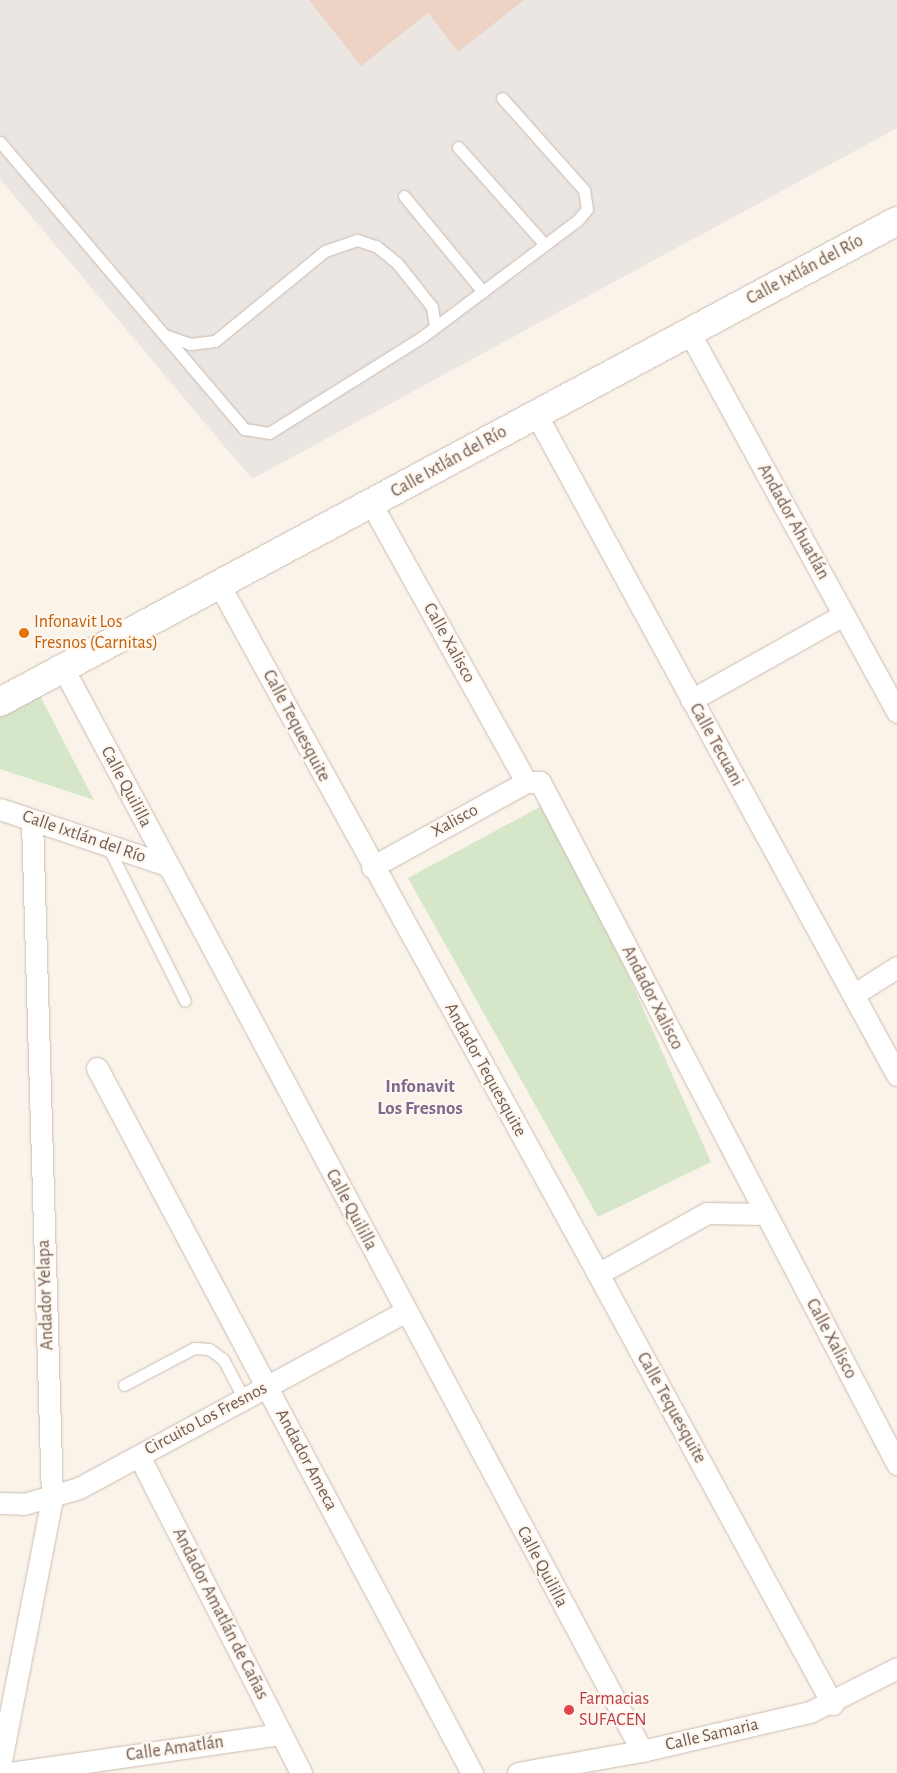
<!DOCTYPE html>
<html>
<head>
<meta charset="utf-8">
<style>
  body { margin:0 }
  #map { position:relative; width:897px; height:1773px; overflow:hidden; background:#faf3e9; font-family:"Alegreya Sans",sans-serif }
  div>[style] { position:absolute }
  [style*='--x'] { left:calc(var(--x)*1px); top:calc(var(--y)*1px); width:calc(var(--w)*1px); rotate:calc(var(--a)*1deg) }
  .industrial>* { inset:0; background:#ebe6e2 }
  .green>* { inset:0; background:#d6e6c9 }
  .building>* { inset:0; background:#ecd3c4 }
  .roads { filter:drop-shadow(0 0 1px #cbbbb0) drop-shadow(0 0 1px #cbbbb0) }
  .lane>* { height:11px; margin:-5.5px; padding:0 5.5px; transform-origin:5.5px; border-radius:5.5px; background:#fff }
  .street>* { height:21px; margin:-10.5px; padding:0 10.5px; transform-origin:10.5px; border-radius:10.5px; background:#fff }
  .secondary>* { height:28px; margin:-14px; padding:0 14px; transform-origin:14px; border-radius:14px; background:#fff }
  .dots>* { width:14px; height:14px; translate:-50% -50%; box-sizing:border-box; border:2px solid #fdf7ef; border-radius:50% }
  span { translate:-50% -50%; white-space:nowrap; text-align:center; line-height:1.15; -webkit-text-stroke:4.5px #fdf7ef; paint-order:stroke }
  .street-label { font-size:18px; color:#715b50 }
  .food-label { font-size:18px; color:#c56008 }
  .left { translate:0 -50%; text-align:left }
  .health-label { font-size:18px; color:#be3a42 }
  .neighbourhood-label { font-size:19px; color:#7f678d; font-weight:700 }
</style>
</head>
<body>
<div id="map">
  <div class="industrial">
    <i style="clip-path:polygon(0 0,897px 0,897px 128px,252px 479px,0 179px)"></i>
  </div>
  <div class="green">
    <i style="clip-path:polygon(38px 692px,94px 800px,0 769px,0 712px)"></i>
    <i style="clip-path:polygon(551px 801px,711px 1162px,598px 1217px,408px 878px)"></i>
  </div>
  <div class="building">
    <i style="clip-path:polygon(309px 0,524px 0,458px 52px,428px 13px,361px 66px)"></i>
  </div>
  <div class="roads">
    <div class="lane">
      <i style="--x:0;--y:142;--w:377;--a:49.6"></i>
      <i style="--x:244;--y:429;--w:25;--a:9"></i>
      <i style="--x:269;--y:433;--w:181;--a:-32.1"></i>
      <i style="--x:422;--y:337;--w:195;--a:-36.9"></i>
      <i style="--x:578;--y:220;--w:14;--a:-51"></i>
      <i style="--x:587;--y:209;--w:19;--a:-99"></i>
      <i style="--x:584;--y:190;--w:123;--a:-131.7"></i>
      <i style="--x:458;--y:147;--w:131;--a:48.4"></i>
      <i style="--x:404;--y:196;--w:124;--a:50.5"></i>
      <i style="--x:167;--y:336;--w:24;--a:19"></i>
      <i style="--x:190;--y:344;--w:25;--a:-7"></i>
      <i style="--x:215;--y:341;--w:142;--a:-39.3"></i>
      <i style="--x:325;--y:251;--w:34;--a:-19"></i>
      <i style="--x:357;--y:240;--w:20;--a:18"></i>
      <i style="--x:376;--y:246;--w:27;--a:39"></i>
      <i style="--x:397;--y:263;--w:56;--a:51.5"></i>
      <i style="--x:432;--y:307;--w:18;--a:81"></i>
      <i style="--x:107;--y:845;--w:174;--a:63.4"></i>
      <i style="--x:124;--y:1385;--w:79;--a:-27.9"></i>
      <i style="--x:194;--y:1348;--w:15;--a:4"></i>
      <i style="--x:209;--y:1349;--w:17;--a:36"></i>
      <i style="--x:223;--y:1359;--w:45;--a:62.3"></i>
    </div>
    <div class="street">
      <i style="--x:689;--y:332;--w:433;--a:61.3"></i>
      <i style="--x:536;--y:414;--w:753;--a:61.36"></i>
      <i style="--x:372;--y:505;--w:317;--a:60.9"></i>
      <i style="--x:220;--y:586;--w:785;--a:61.21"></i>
      <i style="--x:63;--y:668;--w:1228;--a:61.87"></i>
      <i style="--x:691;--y:700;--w:174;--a:-29.2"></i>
      <i style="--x:0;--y:809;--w:176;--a:18.5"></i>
      <i style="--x:372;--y:867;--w:176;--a:-28.9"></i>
      <i style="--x:526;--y:782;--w:14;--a:0"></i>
      <i style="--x:540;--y:782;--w:770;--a:62.37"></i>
      <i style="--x:853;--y:995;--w:52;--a:-32.5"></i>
      <i style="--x:97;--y:1068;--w:799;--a:61.99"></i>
      <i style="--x:765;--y:1214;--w:58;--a:-179"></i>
      <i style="--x:707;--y:1213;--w:125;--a:150.8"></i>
      <i style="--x:598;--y:1274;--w:490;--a:61.4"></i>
      <i style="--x:139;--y:1456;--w:356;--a:62.9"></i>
      <i style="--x:0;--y:1503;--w:24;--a:2"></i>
      <i style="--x:24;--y:1504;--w:57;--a:-16.2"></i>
      <i style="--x:79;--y:1488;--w:370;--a:-28.4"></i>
      <i style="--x:0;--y:1766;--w:273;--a:-79"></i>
      <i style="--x:52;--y:1498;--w:678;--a:-91.69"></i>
      <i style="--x:10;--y:1773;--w:274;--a:-8.2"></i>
      <i style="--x:518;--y:1773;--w:126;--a:-10.1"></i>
      <i style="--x:642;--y:1751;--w:172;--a:-13.1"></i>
      <i style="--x:810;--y:1712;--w:97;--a:-26.8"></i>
    </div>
    <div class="secondary">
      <i style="--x:0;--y:702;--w:1018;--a:-28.2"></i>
    </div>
  </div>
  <div class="dots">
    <i style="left:24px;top:633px;background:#e8710a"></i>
    <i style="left:569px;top:1710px;background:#e0444e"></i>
  </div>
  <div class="street-label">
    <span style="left:805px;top:270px;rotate:-28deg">Calle Ixtlán del Río</span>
    <span style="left:449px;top:462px;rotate:-29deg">Calle Ixtlán del Río</span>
    <span style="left:793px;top:522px;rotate:61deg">Andador Ahuatlán</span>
    <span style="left:449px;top:643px;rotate:61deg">Calle Xalisco</span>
    <span style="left:296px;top:726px;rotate:62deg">Calle Tequesquite</span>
    <span style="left:716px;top:745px;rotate:61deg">Calle Tecuani</span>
    <span style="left:126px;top:787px;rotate:62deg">Calle Quililla</span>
    <span style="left:455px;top:821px;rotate:-29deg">Xalisco</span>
    <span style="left:84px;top:837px;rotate:19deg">Calle Ixtlán del Río</span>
    <span style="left:652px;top:998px;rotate:63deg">Andador Xalisco</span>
    <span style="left:485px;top:1070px;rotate:61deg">Andador Tequesquite</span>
    <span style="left:351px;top:1210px;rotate:62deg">Calle Quililla</span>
    <span style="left:46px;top:1295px;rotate:-92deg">Andador Yelapa</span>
    <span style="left:831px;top:1339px;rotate:62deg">Calle Xalisco</span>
    <span style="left:671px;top:1408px;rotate:61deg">Calle Tequesquite</span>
    <span style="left:206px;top:1419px;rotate:-28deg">Circuito Los Fresnos</span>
    <span style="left:306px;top:1460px;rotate:62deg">Andador Ameca</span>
    <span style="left:542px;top:1567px;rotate:62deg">Calle Quililla</span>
    <span style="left:220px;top:1614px;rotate:63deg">Andador Amatlán de Cañas</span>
    <span style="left:712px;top:1735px;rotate:-13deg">Calle Samaria</span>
    <span style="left:175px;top:1749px;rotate:-8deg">Calle Amatlán</span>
  </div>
  <div class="food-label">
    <span class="left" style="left:34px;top:633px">Infonavit Los<br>Fresnos (Carnitas)</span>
  </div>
  <div class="health-label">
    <span class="left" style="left:579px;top:1710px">Farmacias<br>SUFACEN</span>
  </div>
  <div class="neighbourhood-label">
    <span style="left:420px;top:1098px">Infonavit<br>Los Fresnos</span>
  </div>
</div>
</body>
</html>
